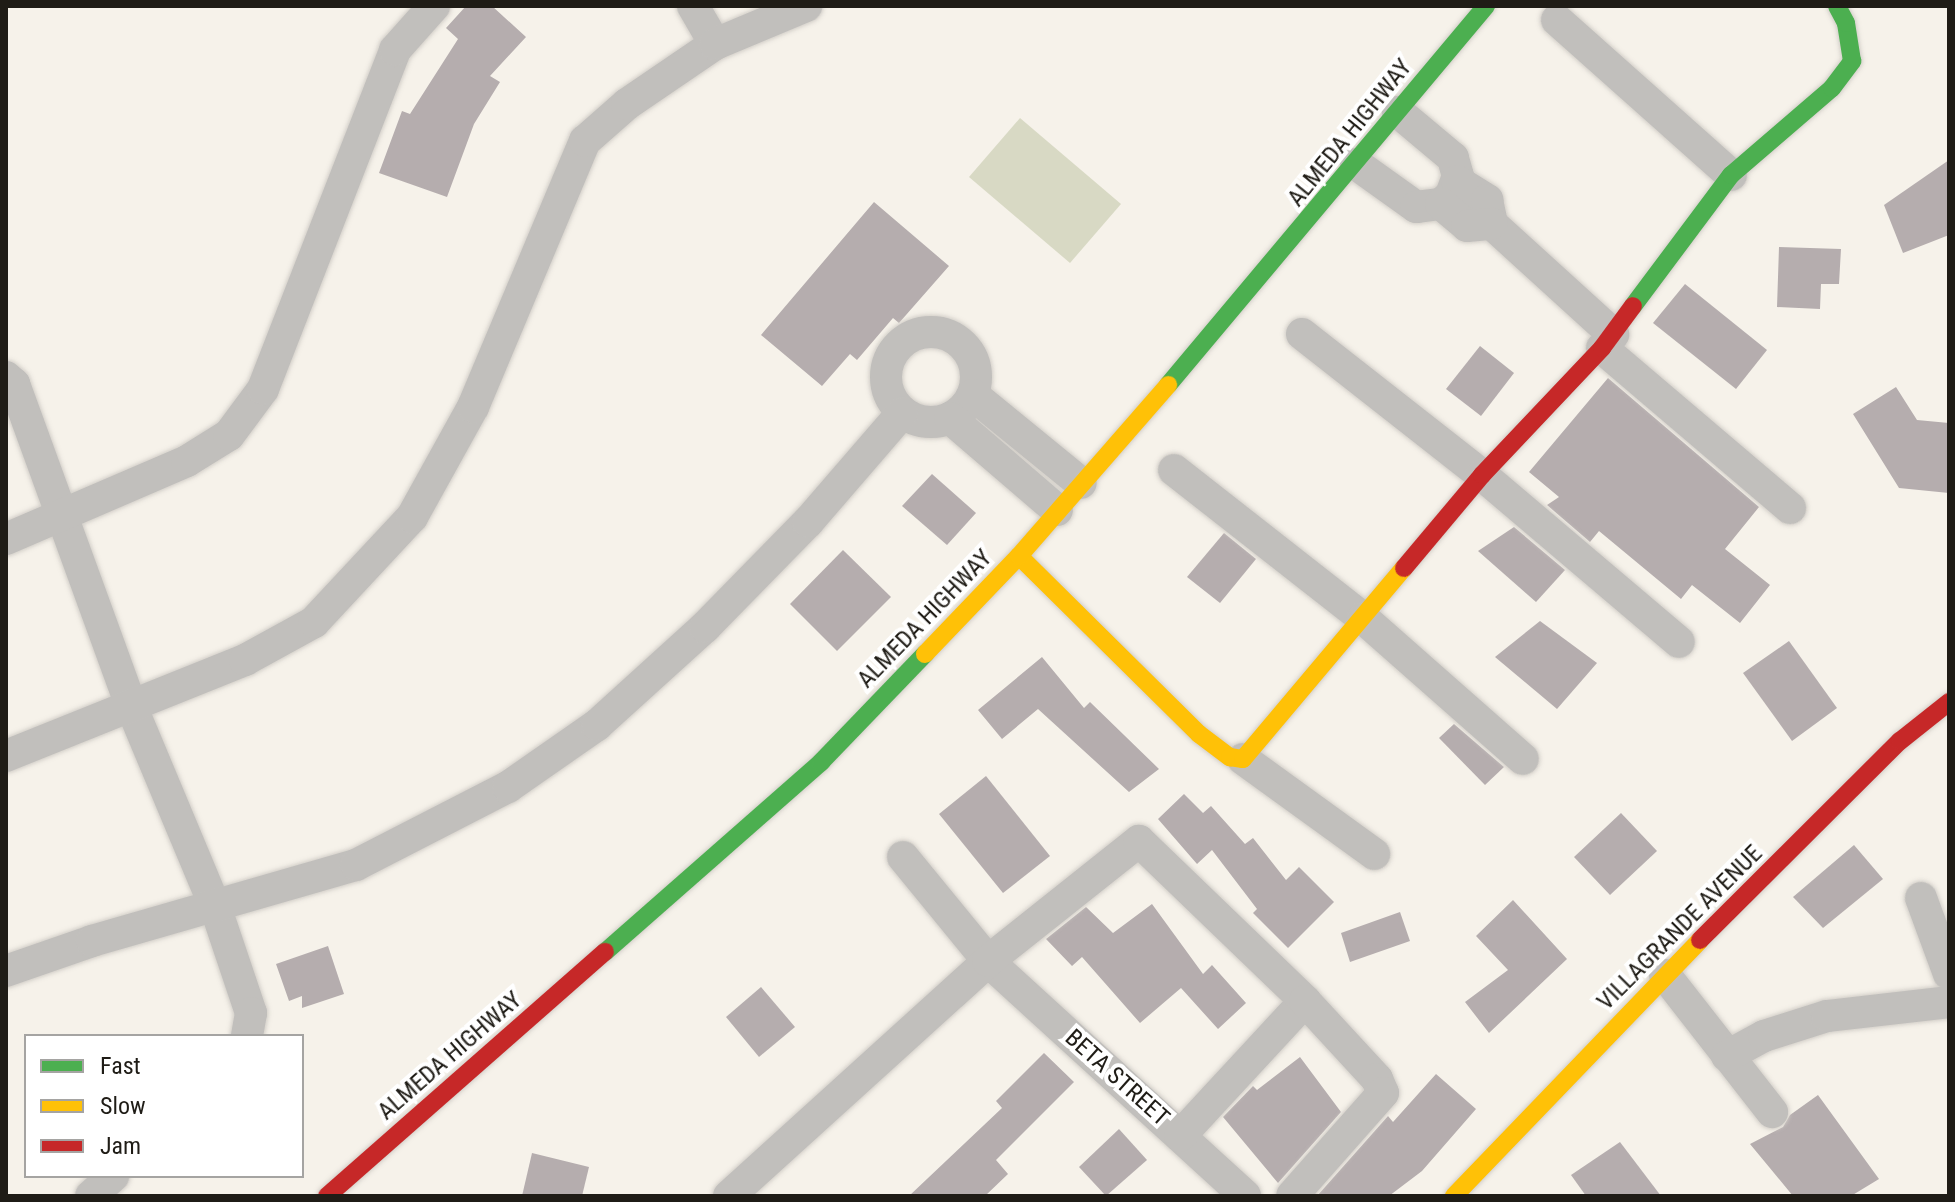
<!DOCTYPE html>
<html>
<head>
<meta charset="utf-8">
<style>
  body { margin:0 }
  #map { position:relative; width:1955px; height:1202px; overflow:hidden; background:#f6f2ea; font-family:"Roboto Condensed",sans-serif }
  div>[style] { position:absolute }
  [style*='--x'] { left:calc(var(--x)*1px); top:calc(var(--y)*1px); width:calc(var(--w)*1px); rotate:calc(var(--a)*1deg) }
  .green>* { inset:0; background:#d8d9c4 }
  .building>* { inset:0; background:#b5adae }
  .roads { filter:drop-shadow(0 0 2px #d3cfc9) drop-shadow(0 0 2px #d3cfc9) }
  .street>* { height:32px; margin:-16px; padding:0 16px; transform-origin:16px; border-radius:16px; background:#c1bfbc }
  .street>.ring { margin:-16px; padding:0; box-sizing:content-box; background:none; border:32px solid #c1bfbc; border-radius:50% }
  .fast>* { height:18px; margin:-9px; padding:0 9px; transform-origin:9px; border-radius:9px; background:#4caf50 }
  .slow>* { height:18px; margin:-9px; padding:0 9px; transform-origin:9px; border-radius:9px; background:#ffc107 }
  .jam>* { height:18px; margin:-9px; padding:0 9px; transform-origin:9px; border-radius:9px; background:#c62828 }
  span { translate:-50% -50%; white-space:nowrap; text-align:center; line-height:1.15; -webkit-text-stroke:8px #fff; paint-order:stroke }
  .street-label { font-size:24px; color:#1f1c16 }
  .frame { position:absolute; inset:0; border:8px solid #1f1c16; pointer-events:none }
  .legend { position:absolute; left:24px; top:1034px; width:280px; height:144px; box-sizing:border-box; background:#fff; border:2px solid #a5a4a2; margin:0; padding:10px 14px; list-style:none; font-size:24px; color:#1f1c16 }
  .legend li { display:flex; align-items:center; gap:16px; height:40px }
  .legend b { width:40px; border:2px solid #a5a4a2 }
</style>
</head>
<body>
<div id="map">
  <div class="green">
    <i style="clip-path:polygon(1020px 118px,1121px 204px,1070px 263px,969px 177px)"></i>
  </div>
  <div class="building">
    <i style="clip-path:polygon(466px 6px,492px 6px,526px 37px,490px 76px,500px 82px,474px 124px,447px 197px,379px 173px,402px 111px,410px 114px,458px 39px,446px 28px)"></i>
    <i style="clip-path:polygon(1949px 160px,1949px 235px,1903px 253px,1884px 205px)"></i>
    <i style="clip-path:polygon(874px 202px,949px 266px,899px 323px,893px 318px,857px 360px,850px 354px,822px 386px,761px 335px)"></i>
    <i style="clip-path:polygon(1779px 247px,1841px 249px,1839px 284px,1821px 284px,1820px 309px,1777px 307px)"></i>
    <i style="clip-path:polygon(1685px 284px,1767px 350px,1736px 389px,1653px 323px)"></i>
    <i style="clip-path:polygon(1480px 346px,1514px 373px,1481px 416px,1446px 389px)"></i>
    <i style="clip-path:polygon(1608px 378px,1759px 507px,1725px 549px,1770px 585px,1740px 623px,1692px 585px,1681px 599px,1599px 531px,1590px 542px,1547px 505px,1559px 497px,1529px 472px)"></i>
    <i style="clip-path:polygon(1896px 387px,1917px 420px,1949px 423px,1949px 493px,1899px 488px,1853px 414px)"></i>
    <i style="clip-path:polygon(932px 474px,976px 513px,947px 545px,902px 506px)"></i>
    <i style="clip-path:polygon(1514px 527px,1565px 570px,1536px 602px,1478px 551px)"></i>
    <i style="clip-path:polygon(1224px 533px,1256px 559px,1220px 603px,1187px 577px)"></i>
    <i style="clip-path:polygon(843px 550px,891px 597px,837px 651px,790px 604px)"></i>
    <i style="clip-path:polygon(1540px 621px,1597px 663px,1557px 709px,1495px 657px)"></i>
    <i style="clip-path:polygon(1789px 641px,1837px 708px,1792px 741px,1743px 673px)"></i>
    <i style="clip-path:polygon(1042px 657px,1084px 708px,1090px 702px,1159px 769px,1129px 792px,1038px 709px,1002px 739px,978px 710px)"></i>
    <i style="clip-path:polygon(1454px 724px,1504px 767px,1485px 785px,1439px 738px)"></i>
    <i style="clip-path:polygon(986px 776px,1050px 856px,1003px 893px,939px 814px)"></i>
    <i style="clip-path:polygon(1184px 794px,1203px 813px,1211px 806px,1245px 844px,1253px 838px,1286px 880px,1299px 867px,1334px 902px,1288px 948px,1253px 913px,1257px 909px,1212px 850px,1197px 864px,1158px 819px)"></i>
    <i style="clip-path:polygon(1621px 813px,1657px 851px,1610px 895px,1574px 857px)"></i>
    <i style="clip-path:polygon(1854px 845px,1883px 879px,1823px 928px,1793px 897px)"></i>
    <i style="clip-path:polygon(1513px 900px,1567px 959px,1489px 1033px,1465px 1002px,1508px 970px,1476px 936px)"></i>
    <i style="clip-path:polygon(1152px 904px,1203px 974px,1212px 965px,1246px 1003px,1218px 1029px,1181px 988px,1140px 1023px,1082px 957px,1072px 966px,1046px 939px,1086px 907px,1113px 933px)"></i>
    <i style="clip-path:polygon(1400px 912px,1410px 941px,1350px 962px,1341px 933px)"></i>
    <i style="clip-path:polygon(328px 946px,344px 994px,302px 1008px,302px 996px,289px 1001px,276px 964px)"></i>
    <i style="clip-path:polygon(761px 987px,795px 1027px,759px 1057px,726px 1017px)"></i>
    <i style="clip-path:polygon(1044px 1053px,1074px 1082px,996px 1160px,1008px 1174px,985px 1196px,909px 1196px,1002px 1108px,996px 1101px)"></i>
    <i style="clip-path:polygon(1300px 1057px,1341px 1112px,1278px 1183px,1223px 1117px,1253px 1086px,1257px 1090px)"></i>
    <i style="clip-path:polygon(1436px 1074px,1476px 1109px,1422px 1171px,1389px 1196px,1317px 1196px,1388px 1116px,1393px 1122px)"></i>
    <i style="clip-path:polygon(1818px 1095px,1879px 1179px,1851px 1196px,1793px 1196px,1750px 1144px,1783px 1127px,1790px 1115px)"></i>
    <i style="clip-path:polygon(1119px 1129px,1147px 1160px,1106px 1196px,1079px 1167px)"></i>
    <i style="clip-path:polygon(1620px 1142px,1661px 1196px,1586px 1196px,1571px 1175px)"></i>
    <i style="clip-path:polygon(532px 1153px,589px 1167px,582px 1196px,522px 1196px)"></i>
  </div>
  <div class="roads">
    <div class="street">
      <i style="--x:693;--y:6;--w:44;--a:59.9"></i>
      <i style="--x:1557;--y:20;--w:233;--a:41.7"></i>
      <i style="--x:1356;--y:164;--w:74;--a:35.6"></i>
      <i style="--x:1416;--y:207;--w:25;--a:-7"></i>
      <i style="--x:1441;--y:204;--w:13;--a:-42"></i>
      <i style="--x:1451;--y:195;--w:20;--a:-70"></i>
      <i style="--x:1458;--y:176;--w:19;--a:-106"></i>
      <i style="--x:1453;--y:158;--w:72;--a:-140.1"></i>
      <i style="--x:1457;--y:181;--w:36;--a:32"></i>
      <i style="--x:1487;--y:200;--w:25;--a:78"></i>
      <i style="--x:1492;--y:224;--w:164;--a:42.3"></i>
      <i style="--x:1441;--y:204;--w:34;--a:40"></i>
      <i style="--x:1467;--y:226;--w:25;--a:-5"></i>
      <i class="ring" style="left:886px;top:332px;width:58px;height:58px"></i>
      <i style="--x:1302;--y:334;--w:229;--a:38.1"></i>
      <i style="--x:1482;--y:475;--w:258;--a:40.3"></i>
      <i style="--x:1602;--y:348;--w:247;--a:40.4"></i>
      <i style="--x:6;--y:377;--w:11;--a:41"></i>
      <i style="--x:14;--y:384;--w:345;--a:70"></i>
      <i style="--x:132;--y:708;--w:215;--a:67.3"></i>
      <i style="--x:215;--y:906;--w:113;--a:71.4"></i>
      <i style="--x:251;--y:1013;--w:23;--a:100"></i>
      <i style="--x:973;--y:395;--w:139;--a:39.2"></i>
      <i style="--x:950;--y:418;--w:141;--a:40.7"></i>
      <i style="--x:1174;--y:470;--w:240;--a:38.1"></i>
      <i style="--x:1363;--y:618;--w:213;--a:41.4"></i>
      <i style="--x:6;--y:539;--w:197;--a:-23.3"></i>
      <i style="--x:187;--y:461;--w:49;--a:-31.8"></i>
      <i style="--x:229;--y:435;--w:57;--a:-53.5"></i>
      <i style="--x:263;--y:389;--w:364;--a:-68.7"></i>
      <i style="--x:395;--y:50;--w:59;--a:-48.4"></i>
      <i style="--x:6;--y:756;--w:258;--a:-21.9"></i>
      <i style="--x:245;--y:660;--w:79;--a:-28.8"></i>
      <i style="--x:314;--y:622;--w:144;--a:-47"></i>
      <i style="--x:412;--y:517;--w:126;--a:-61"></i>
      <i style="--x:473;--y:407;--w:289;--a:-67.2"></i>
      <i style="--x:585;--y:141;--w:56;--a:-41.4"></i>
      <i style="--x:627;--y:104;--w:107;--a:-34.3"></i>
      <i style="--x:715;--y:44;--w:99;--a:-22.7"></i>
      <i style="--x:1243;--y:759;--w:162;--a:35.9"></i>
      <i style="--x:903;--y:857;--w:134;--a:50.7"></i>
      <i style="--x:988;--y:961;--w:348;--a:42.4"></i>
      <i style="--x:1921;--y:898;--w:81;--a:69.8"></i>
      <i style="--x:6;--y:971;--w:91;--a:-19.2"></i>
      <i style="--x:92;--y:941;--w:275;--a:-16.1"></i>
      <i style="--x:356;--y:865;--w:171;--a:-27.2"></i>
      <i style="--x:508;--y:787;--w:108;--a:-34.9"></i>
      <i style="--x:597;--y:725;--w:146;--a:-42.2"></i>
      <i style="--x:705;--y:627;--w:147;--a:-45.6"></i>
      <i style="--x:808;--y:522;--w:144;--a:-49.2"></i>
      <i style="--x:1665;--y:975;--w:174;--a:52"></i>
      <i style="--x:1727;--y:1056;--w:42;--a:-28.4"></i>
      <i style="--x:1764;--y:1036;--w:66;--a:-17.6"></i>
      <i style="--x:1827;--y:1016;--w:123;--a:-6.5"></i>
      <i style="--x:1180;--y:1136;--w:184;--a:-47.2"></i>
      <i style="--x:91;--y:1196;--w:30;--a:-42"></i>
      <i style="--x:729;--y:1196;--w:350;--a:-42.2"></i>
      <i style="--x:988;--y:961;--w:193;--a:-38.5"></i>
      <i style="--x:1139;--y:841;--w:231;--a:43.9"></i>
      <i style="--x:1305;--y:1001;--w:106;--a:47.3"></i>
      <i style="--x:1377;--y:1079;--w:15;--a:67"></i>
      <i style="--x:1383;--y:1093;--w:137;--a:131.5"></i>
    </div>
    <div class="fast">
      <i style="--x:1633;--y:306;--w:164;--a:-53.2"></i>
      <i style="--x:1731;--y:175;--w:133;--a:-40.7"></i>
      <i style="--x:1832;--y:88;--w:34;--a:-53"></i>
      <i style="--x:1852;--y:61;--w:38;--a:-99"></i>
      <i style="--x:1846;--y:23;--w:19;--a:-118"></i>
      <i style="--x:1168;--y:385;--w:495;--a:-50"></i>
      <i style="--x:605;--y:952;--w:288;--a:-41.3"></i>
      <i style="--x:821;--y:762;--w:150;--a:-46.1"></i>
    </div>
    <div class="slow">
      <i style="--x:1019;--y:556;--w:253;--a:44.7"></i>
      <i style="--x:1199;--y:734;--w:39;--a:37"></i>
      <i style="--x:1230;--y:757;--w:13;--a:9"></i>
      <i style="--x:1243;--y:759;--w:250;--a:-49.9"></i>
      <i style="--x:925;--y:654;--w:136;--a:-46.2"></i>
      <i style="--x:1019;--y:556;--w:227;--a:-48.9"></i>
      <i style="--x:1454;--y:1196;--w:355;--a:-46.1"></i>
    </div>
    <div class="jam">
      <i style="--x:1404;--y:568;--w:121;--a:-50"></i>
      <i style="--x:1482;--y:475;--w:175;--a:-46.6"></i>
      <i style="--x:1602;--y:348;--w:52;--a:-53.6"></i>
      <i style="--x:1700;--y:940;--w:282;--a:-44.9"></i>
      <i style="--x:1900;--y:741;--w:63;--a:-38.5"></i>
      <i style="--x:327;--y:1196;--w:370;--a:-41.3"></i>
    </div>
  </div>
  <div class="street-label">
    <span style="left:1350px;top:133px;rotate:-51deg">ALMEDA HIGHWAY</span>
    <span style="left:925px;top:619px;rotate:-46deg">ALMEDA HIGHWAY</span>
    <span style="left:1680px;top:928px;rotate:-45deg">VILLAGRANDE AVENUE</span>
    <span style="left:450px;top:1056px;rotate:-41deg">ALMEDA HIGHWAY</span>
    <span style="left:1117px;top:1078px;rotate:42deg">BETA STREET</span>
  </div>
  <div class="frame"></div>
  <ul class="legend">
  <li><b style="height:10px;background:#4caf50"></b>Fast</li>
  <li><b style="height:10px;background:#ffc107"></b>Slow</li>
  <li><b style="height:10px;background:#c62828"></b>Jam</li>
  </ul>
</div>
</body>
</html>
